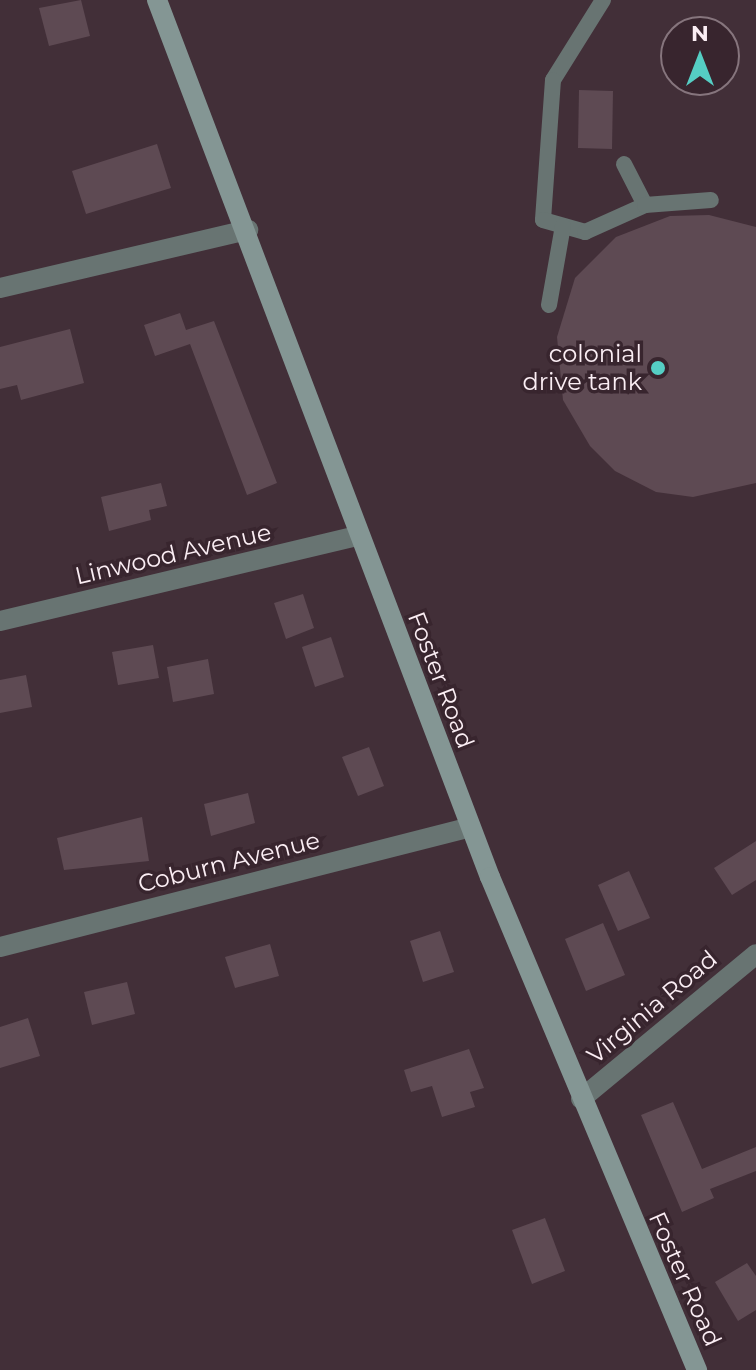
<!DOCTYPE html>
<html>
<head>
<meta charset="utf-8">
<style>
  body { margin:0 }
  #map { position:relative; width:756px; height:1370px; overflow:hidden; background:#422f38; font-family:Montserrat,sans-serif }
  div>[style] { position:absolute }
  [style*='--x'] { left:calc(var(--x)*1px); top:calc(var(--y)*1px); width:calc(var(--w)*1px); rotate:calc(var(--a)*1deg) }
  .building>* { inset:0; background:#5e4a53 }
  .lane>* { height:16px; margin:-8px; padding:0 8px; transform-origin:8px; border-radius:8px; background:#687472 }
  .street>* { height:20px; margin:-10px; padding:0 10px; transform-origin:10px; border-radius:10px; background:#687472 }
  .secondary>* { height:20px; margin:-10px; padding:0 10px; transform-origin:10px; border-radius:10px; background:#849694 }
  .dots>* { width:22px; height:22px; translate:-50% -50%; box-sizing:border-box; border:4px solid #38252e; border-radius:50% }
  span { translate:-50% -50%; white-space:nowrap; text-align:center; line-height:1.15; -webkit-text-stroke:7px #38252e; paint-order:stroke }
  .poi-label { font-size:24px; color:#fbeef4 }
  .right { translate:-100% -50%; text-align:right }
  .street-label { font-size:24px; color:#fbeef4 }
  .north { position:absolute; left:660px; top:16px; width:80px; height:80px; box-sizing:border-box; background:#38252e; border:2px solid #86757d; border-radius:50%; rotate:0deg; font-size:22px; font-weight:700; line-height:32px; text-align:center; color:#fbeef4 }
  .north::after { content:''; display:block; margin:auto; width:28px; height:36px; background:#55cec4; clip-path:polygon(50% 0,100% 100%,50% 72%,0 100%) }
</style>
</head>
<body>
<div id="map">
  <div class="building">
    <i style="clip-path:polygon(81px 0,90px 36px,49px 46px,39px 8px)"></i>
    <i style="clip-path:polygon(579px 90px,613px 91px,612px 149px,578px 148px)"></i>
    <i style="clip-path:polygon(157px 144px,171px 188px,86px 214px,72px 171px)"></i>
    <i style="clip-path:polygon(709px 215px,756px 227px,756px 483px,693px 497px,656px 492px,615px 471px,590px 446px,563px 400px,557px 337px,575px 278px,616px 237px,670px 216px)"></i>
    <i style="clip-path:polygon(180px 313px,186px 330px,214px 321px,277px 483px,247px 495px,190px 344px,155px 356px,144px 325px)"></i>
    <i style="clip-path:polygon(70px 329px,84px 383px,21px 400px,17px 385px,0 389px,0 347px)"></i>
    <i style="clip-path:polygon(161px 483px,167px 506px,149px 510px,151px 520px,109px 531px,101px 497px)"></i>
    <i style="clip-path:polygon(303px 594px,314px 628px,286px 639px,274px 603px)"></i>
    <i style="clip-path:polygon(331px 637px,344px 677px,315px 687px,302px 647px)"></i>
    <i style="clip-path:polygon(153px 645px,159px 678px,118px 685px,112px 652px)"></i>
    <i style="clip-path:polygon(208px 659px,214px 694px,173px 702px,167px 667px)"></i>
    <i style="clip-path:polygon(26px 675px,32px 707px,0 713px,0 680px)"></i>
    <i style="clip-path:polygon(369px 747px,384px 786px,358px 796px,342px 757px)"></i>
    <i style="clip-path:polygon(248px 793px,255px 823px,211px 836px,204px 804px)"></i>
    <i style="clip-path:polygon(142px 817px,149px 861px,64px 870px,57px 838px)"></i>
    <i style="clip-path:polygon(756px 841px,756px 880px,732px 895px,714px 868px)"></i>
    <i style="clip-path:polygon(629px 871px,650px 918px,618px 931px,598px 885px)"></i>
    <i style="clip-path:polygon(603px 923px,625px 975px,586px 991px,565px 939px)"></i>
    <i style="clip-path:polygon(440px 931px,454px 972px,423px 982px,410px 941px)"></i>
    <i style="clip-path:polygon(270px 944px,279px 976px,235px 988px,225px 957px)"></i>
    <i style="clip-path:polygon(127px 982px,135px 1014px,92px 1025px,84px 992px)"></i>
    <i style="clip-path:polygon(28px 1018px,40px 1056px,0 1068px,0 1027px)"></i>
    <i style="clip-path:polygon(469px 1049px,484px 1088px,470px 1092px,475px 1107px,442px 1117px,432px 1086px,411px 1092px,404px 1070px)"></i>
    <i style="clip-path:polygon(673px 1102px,702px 1169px,756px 1147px,756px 1171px,710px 1189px,714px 1198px,682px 1212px,641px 1115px)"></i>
    <i style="clip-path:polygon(545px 1218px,565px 1271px,532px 1284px,512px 1230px)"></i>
    <i style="clip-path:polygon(747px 1263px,756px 1276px,756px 1310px,738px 1321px,715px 1282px)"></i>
  </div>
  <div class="lane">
    <i style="--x:603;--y:0;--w:94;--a:122"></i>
    <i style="--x:553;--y:80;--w:140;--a:94.1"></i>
    <i style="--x:543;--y:220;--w:44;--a:15.9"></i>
    <i style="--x:585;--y:232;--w:66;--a:-24.2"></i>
    <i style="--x:645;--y:205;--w:46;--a:-117.1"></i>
    <i style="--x:645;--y:205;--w:66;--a:-4.3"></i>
    <i style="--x:549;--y:305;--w:80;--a:-80"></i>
  </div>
  <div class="street">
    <i style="--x:0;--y:288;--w:255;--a:-13.2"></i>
    <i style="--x:0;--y:621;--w:368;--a:-13.4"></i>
    <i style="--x:0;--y:947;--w:485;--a:-14.3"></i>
    <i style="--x:581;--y:1099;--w:227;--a:-39.6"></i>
  </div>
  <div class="secondary">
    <i style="--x:157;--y:0;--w:938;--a:69.21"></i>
    <i style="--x:490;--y:877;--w:535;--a:67.22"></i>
  </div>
  <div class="dots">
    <i style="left:658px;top:368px;background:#55cec4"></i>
  </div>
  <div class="poi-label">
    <span class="right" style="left:642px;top:368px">colonial<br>drive tank</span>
  </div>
  <div class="street-label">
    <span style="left:173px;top:554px;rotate:-13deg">Linwood Avenue</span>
    <span style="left:441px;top:680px;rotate:69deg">Foster Road</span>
    <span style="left:229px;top:862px;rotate:-14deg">Coburn Avenue</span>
    <span style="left:652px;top:1007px;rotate:-40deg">Virginia Road</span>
    <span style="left:685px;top:1279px;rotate:66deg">Foster Road</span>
  </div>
  <div class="north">N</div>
</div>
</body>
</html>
